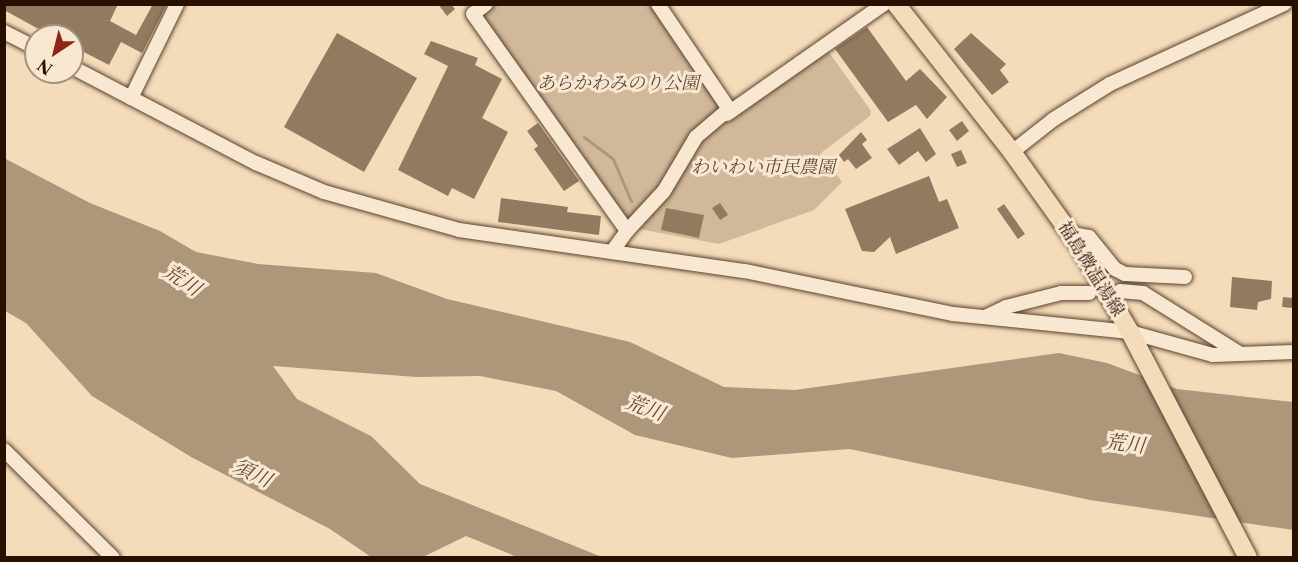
<!DOCTYPE html>
<html>
<head>
<meta charset="utf-8">
<style>
  body { margin:0 }
  #map { position:relative; width:1298px; height:562px; overflow:hidden; background:#f4dbb9; font-family:"Libre Caslon Text","Noto Serif JP",serif }
  div>[style] { position:absolute }
  [style*='--x'] { left:calc(var(--x)*1px); top:calc(var(--y)*1px); width:calc(var(--w)*1px); rotate:calc(var(--a)*1deg) }
  .green>* { inset:0; background:#d1b89a }
  .water>* { inset:0; background:#ae967a }
  .stream>* { height:3px; margin:-1.5px; padding:0 1.5px; transform-origin:1.5px; border-radius:1.5px; background:#ae967a }
  .building>* { inset:0; background:#927a60 }
  .roads { filter:drop-shadow(0 0 2px #5a432e) drop-shadow(0 0 2px #5a432e) }
  .minor>* { height:14px; margin:-7px; padding:0 7px; transform-origin:7px; border-radius:7px; background:#f8e8d2 }
  .major>* { height:18px; margin:-9px; padding:0 9px; transform-origin:9px; border-radius:9px; background:#f4dbb9 }
  span { translate:-50% -50%; white-space:nowrap; text-align:center; line-height:1.15; -webkit-text-stroke:6px #f8e8d2; paint-order:stroke }
  .park-label { font-size:18px; color:#624b36; font-style:italic }
  .street-label { font-size:18px; color:#271000 }
  .water-label { font-size:20px; color:#644c37; font-style:italic }
  .frame { position:absolute; inset:0; border:6px solid #271000; pointer-events:none }
  .north { position:absolute; left:24px; top:24px; width:60px; height:60px; box-sizing:border-box; background:#f8e8d2; border:2px solid #a4927e; border-radius:50%; rotate:215deg; font-size:16px; font-weight:700; line-height:24px; text-align:center; color:#271000 }
  .north::after { content:''; display:block; margin:auto; width:21px; height:27px; background:#8f2418; clip-path:polygon(50% 0,100% 100%,50% 72%,0 100%) }
</style>
</head>
<body>
<div id="map">
  <div class="green">
    <i style="clip-path:polygon(490px 5px,654px 5px,726px 109px,628px 227px,476px 14px)"></i>
    <i style="clip-path:polygon(828px 51px,871px 111px,870px 116px,821px 153px,842px 182px,814px 210px,719px 244px,639px 229px,699px 140px)"></i>
  </div>
  <div class="water">
    <i style="clip-path:polygon(4px 158px,90px 203px,160px 231px,196px 252px,258px 264px,376px 273px,447px 299px,630px 342px,724px 387px,795px 390px,1059px 353px,1107px 363px,1177px 389px,1293px 402px,1293px 530px,1090px 500px,850px 449px,732px 458px,635px 435px,556px 391px,480px 376px,416px 377px,273px 366px,297px 399px,371px 436px,420px 484px,602px 557px,517px 557px,466px 536px,423px 557px,371px 557px,330px 529px,191px 457px,92px 396px,26px 323px,5px 311px)"></i>
  </div>
  <div class="stream">
    <i style="--x:584;--y:137;--w:36;--a:37"></i>
    <i style="--x:613;--y:159;--w:46;--a:66.8"></i>
  </div>
  <div class="building">
    <i style="clip-path:polygon(4px 4px,118px 4px,110px 21px,136px 35px,153px 4px,167px 4px,142px 53px,121px 42px,109px 65px,72px 46px,72px 36px,42px 36px,44px 32px,4px 10px)"></i>
    <i style="clip-path:polygon(438px 4px,451px 4px,455px 9px,447px 16px)"></i>
    <i style="clip-path:polygon(867px 27px,906px 81px,920px 69px,947px 97px,927px 119px,916px 105px,888px 122px,835px 49px)"></i>
    <i style="clip-path:polygon(337px 33px,417px 78px,364px 172px,284px 127px)"></i>
    <i style="clip-path:polygon(971px 33px,1006px 64px,1000px 70px,1009px 82px,992px 95px,954px 49px)"></i>
    <i style="clip-path:polygon(431px 41px,478px 58px,475px 65px,502px 79px,482px 118px,508px 132px,474px 199px,452px 188px,448px 196px,398px 170px,448px 66px,424px 54px)"></i>
    <i style="clip-path:polygon(962px 121px,969px 131px,957px 141px,949px 130px)"></i>
    <i style="clip-path:polygon(538px 123px,579px 181px,564px 191px,534px 149px,538px 146px,527px 131px)"></i>
    <i style="clip-path:polygon(920px 128px,936px 154px,926px 162px,918px 151px,899px 165px,887px 149px)"></i>
    <i style="clip-path:polygon(861px 132px,867px 140px,862px 144px,872px 158px,856px 169px,848px 159px,844px 162px,839px 155px)"></i>
    <i style="clip-path:polygon(961px 150px,967px 163px,957px 167px,951px 154px)"></i>
    <i style="clip-path:polygon(929px 176px,939px 202px,947px 199px,959px 228px,896px 254px,890px 237px,874px 252px,862px 251px,845px 209px)"></i>
    <i style="clip-path:polygon(501px 198px,568px 207px,567px 212px,601px 216px,599px 235px,498px 222px)"></i>
    <i style="clip-path:polygon(720px 203px,728px 215px,720px 220px,712px 208px)"></i>
    <i style="clip-path:polygon(1004px 204px,1025px 234px,1018px 239px,997px 209px)"></i>
    <i style="clip-path:polygon(666px 208px,704px 215px,699px 238px,661px 230px)"></i>
    <i style="clip-path:polygon(1232px 277px,1272px 281px,1271px 299px,1258px 302px,1257px 310px,1230px 307px)"></i>
    <i style="clip-path:polygon(1283px 297px,1293px 298px,1293px 308px,1282px 307px)"></i>
  </div>
  <div class="roads">
    <div class="minor">
      <i style="--x:486;--y:4;--w:16;--a:142"></i>
      <i style="--x:473;--y:14;--w:266;--a:54.6"></i>
      <i style="--x:627;--y:231;--w:22;--a:126"></i>
      <i style="--x:4;--y:32;--w:36;--a:27"></i>
      <i style="--x:72;--y:67;--w:208;--a:27.6"></i>
      <i style="--x:256;--y:163;--w:74;--a:23.1"></i>
      <i style="--x:324;--y:192;--w:140;--a:15.7"></i>
      <i style="--x:459;--y:230;--w:289;--a:8.2"></i>
      <i style="--x:745;--y:271;--w:212;--a:11.7"></i>
      <i style="--x:953;--y:314;--w:178;--a:5.8"></i>
      <i style="--x:1130;--y:332;--w:86;--a:15.5"></i>
      <i style="--x:1213;--y:355;--w:81;--a:-2.1"></i>
      <i style="--x:131;--y:98;--w:105;--a:-63.9"></i>
      <i style="--x:727;--y:114;--w:192;--a:-35"></i>
      <i style="--x:1012;--y:152;--w:53;--a:-38.2"></i>
      <i style="--x:1054;--y:119;--w:66;--a:-32"></i>
      <i style="--x:1110;--y:84;--w:192;--a:-24.7"></i>
      <i style="--x:627;--y:231;--w:54;--a:-47.2"></i>
      <i style="--x:664;--y:191;--w:63;--a:-59.3"></i>
      <i style="--x:696;--y:137;--w:43;--a:-40.3"></i>
      <i style="--x:729;--y:109;--w:127;--a:-124.1"></i>
      <i style="--x:1071;--y:234;--w:18;--a:9"></i>
      <i style="--x:1089;--y:237;--w:41;--a:50.9"></i>
      <i style="--x:1115;--y:269;--w:11;--a:27"></i>
      <i style="--x:1125;--y:274;--w:60;--a:2.9"></i>
      <i style="--x:1120;--y:291;--w:23;--a:5"></i>
      <i style="--x:1143;--y:293;--w:113;--a:32"></i>
      <i style="--x:987;--y:316;--w:21;--a:-25"></i>
      <i style="--x:1006;--y:307;--w:57;--a:-14.3"></i>
      <i style="--x:1061;--y:293;--w:28;--a:0"></i>
      <i style="--x:4;--y:450;--w:153;--a:44.7"></i>
    </div>
    <div class="major">
      <i style="--x:896;--y:4;--w:188;--a:51.9"></i>
      <i style="--x:1012;--y:152;--w:115;--a:54.5"></i>
      <i style="--x:1079;--y:246;--w:100;--a:59.3"></i>
      <i style="--x:1130;--y:332;--w:255;--a:62.4"></i>
    </div>
  </div>
  <div class="park-label">
    <span style="left:618px;top:83px">あらかわみのり公園</span>
    <span style="left:763px;top:167px">わいわい市民農園</span>
  </div>
  <div class="street-label">
    <span style="left:1091px;top:269px;rotate:58deg">福島微温湯線</span>
  </div>
  <div class="water-label">
    <span style="left:182px;top:280px;rotate:33deg">荒川</span>
    <span style="left:645px;top:408px;rotate:20deg">荒川</span>
    <span style="left:1125px;top:444px;rotate:6deg">荒川</span>
    <span style="left:252px;top:473px;rotate:25deg">須川</span>
  </div>
  <div class="frame"></div>
  <div class="north">N</div>
</div>
</body>
</html>
